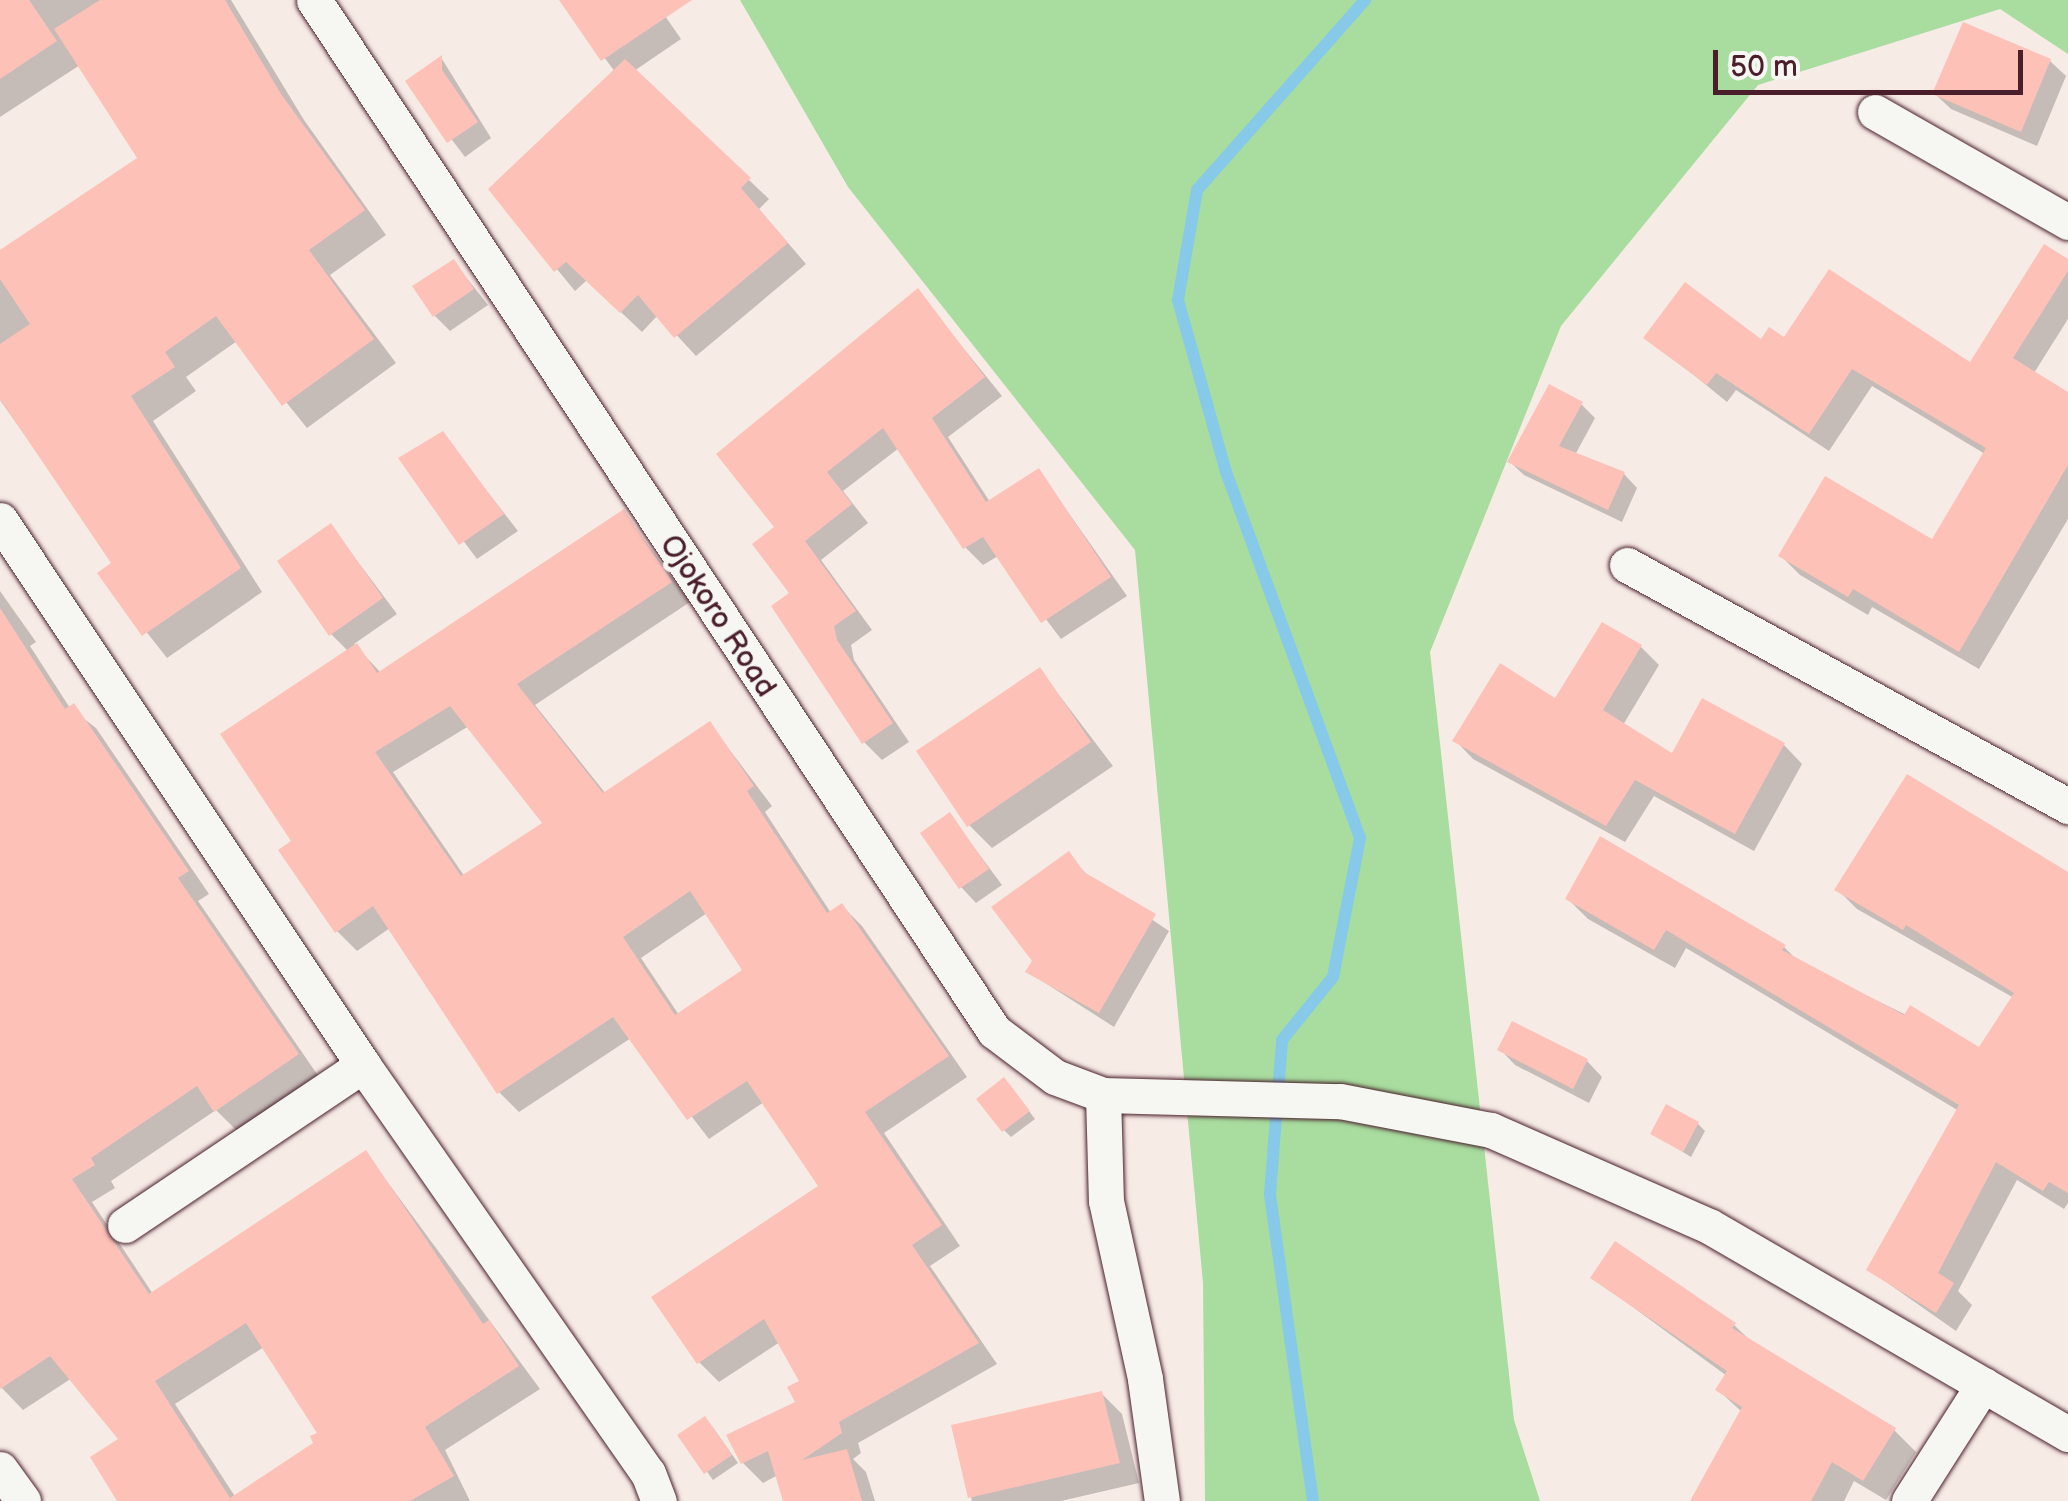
<!DOCTYPE html>
<html>
<head>
<meta charset="utf-8">
<style>
  body { margin:0 }
  #map { position:relative; width:2068px; height:1501px; overflow:hidden; background:#f7ebe6; font-family:"Balsamiq Sans",sans-serif }
  div>[style] { position:absolute }
  [style*='--x'] { left:calc(var(--x)*1px); top:calc(var(--y)*1px); width:calc(var(--w)*1px); rotate:calc(var(--a)*1deg) }
  .green>* { inset:0; background:#a8dd9f }
  .shadow>* { inset:0; background:#0003 }
  .stream>* { height:12px; margin:-6px; padding:0 6px; transform-origin:6px; border-radius:6px; background:#87c9e8 }
  .building>* { inset:0; background:#fdc1b8 }
  .roads { filter:drop-shadow(0 0 2px #4a1f2b) drop-shadow(0 0 2px #4a1f2b) }
  .minor>* { height:35px; margin:-17.5px; padding:0 17.5px; transform-origin:17.5px; border-radius:17.5px; background:#f6f6f2 }
  span { translate:-50% -50%; white-space:nowrap; text-align:center; line-height:1.15; -webkit-text-stroke:10px #f6f6f2; paint-order:stroke }
  .street-label { font-size:30px; color:#4a1f2b }
  .scale { position:absolute; left:1713px; top:50px; width:310px; height:45px; box-sizing:border-box; border:5px solid #4a1f2b; border-top:0; padding-left:12px; font-size:30px; line-height:35px; white-space:nowrap; color:#4a1f2b; -webkit-text-stroke:8px #f6f6f2; paint-order:stroke }
</style>
</head>
<body>
<div id="map">
  <div class="green">
    <i style="clip-path:polygon(740px 0,2068px 0,2068px 54px,2000px 9px,1758px 85px,1561px 326px,1430px 652px,1514px 1420px,1540px 1501px,1205px 1501px,1203px 1283px,1135px 550px,848px 187px)"></i>
  </div>
  <div class="shadow">
    <i style="clip-path:polygon(0 0,231px 0,304px 120px,386px 235px,330px 275px,396px 363px,307px 428px,237px 341px,186px 377px,196px 391px,153px 421px,262px 592px,167px 658px,100px 573px,115px 563px,0 400px,0 253px,140px 159px,80px 65px,0 117px)"></i>
    <i style="clip-path:polygon(562px 0,654px 0,681px 39px,634px 71px,769px 199px,759px 209px,806px 264px,696px 356px,658px 315px,642px 332px,587px 280px,575px 291px,491px 189px,615px 72px)"></i>
    <i style="clip-path:polygon(442px 59px,491px 138px,465px 157px,408px 82px)"></i>
    <i style="clip-path:polygon(2050px 61px,2066px 76px,2037px 146px,1951px 109px,1935px 94px)"></i>
    <i style="clip-path:polygon(454px 262px,488px 305px,450px 331px,434px 315px)"></i>
    <i style="clip-path:polygon(2068px 262px,2068px 319px,2034px 373px,2068px 395px,2068px 519px,1979px 669px,1872px 607px,1868px 615px,1800px 575px,1781px 556px,1933px 543px,1985px 454px,1872px 386px,1829px 451px,1736px 390px,1727px 402px,1647px 337px,1785px 340px,1971px 365px)"></i>
    <i style="clip-path:polygon(918px 292px,1002px 396px,948px 437px,990px 502px,1039px 471px,1127px 596px,1061px 639px,998px 556px,983px 565px,965px 547px,899px 448px,843px 491px,868px 523px,821px 560px,872px 630px,851px 645px,854px 660px,909px 742px,882px 760px,864px 742px,793px 594px,778px 527px)"></i>
    <i style="clip-path:polygon(1581px 404px,1595px 418px,1575px 455px,1624px 474px,1637px 488px,1622px 522px,1524px 475px,1510px 462px)"></i>
    <i style="clip-path:polygon(443px 435px,518px 531px,477px 559px,402px 459px)"></i>
    <i style="clip-path:polygon(evenodd,624px 512px,690px 602px,535px 705px,606px 794px,710px 724px,772px 806px,765px 812px,831px 913px,842px 906px,862px 926px,967px 1077px,884px 1133px,960px 1246px,930px 1266px,997px 1364px,858px 1443px,861px 1453px,853px 1459px,866px 1472px,875px 1501px,786px 1501px,778px 1475px,763px 1483px,743px 1463px,799px 1403px,802px 1382px,780px 1342px,719px 1382px,699px 1362px,821px 1186px,764px 1102px,709px 1139px,631px 1038px,519px 1112px,499px 1092px,390px 928px,357px 951px,337px 931px,295px 842px,349px 652px,331px 634px,331px 526px,397px 614px,354px 644px,381px 673px,624px 512px,469px 726px,546px 824px,465px 877px,393px 772px,469px 726px,624px 512px,707px 913px,745px 971px,679px 1015px,641px 958px,707px 913px)"></i>
    <i style="clip-path:polygon(evenodd,0 591px,36px 642px,30px 646px,70px 708px,96px 728px,209px 894px,198px 901px,319px 1077px,238px 1132px,216px 1110px,111px 1181px,115px 1188px,92px 1202px,153px 1294px,366px 1153px,540px 1389px,445px 1450px,470px 1501px,120px 1501px,122px 1439px,72px 1378px,23px 1410px,0 1386px,0 591px,264px 1347px,320px 1434px,316px 1444px,236px 1498px,175px 1404px,264px 1347px)"></i>
    <i style="clip-path:polygon(1641px 647px,1659px 665px,1623px 725px,1673px 756px,1784px 745px,1802px 764px,1754px 851px,1654px 796px,1625px 842px,1473px 759px,1455px 740px,1556px 701px)"></i>
    <i style="clip-path:polygon(1040px 670px,1113px 766px,992px 848px,969px 825px)"></i>
    <i style="clip-path:polygon(950px 815px,1002px 885px,976px 903px,961px 887px)"></i>
    <i style="clip-path:polygon(1069px 855px,1090px 878px,1169px 931px,1114px 1027px,1028px 972px)"></i>
    <i style="clip-path:polygon(2068px 876px,2068px 1203px,2064px 1209px,2017px 1180px,1958px 1291px,1972px 1305px,1956px 1331px,1869px 1270px,1959px 1111px,1686px 948px,1675px 968px,1588px 919px,1568px 899px,1784px 947px,1800px 963px,1980px 1051px,2014px 998px,1857px 909px,1837px 889px)"></i>
    <i style="clip-path:polygon(1500px 1049px,1587px 1061px,1602px 1077px,1589px 1103px,1515px 1065px)"></i>
    <i style="clip-path:polygon(1011px 1087px,1035px 1119px,1011px 1137px,1004px 1130px)"></i>
    <i style="clip-path:polygon(1698px 1124px,1705px 1131px,1691px 1157px,1653px 1134px)"></i>
    <i style="clip-path:polygon(1593px 1278px,1734px 1325px,1755px 1345px,1894px 1430px,1916px 1452px,1886px 1500px,1854px 1481px,1844px 1501px,1697px 1501px,1742px 1412px,1718px 1390px,1727px 1376px)"></i>
    <i style="clip-path:polygon(1101px 1393px,1122px 1414px,1139px 1483px,1061px 1501px,972px 1501px,954px 1427px)"></i>
    <i style="clip-path:polygon(712px 1426px,738px 1463px,713px 1480px,680px 1435px)"></i>
  </div>
  <div class="stream">
    <i style="--x:1313;--y:1501;--w:310;--a:-98"></i>
    <i style="--x:1270;--y:1194;--w:154;--a:-85.5"></i>
    <i style="--x:1282;--y:1040;--w:81;--a:-51"></i>
    <i style="--x:1333;--y:977;--w:142;--a:-79"></i>
    <i style="--x:1360;--y:838;--w:390;--a:-110.1"></i>
    <i style="--x:1226;--y:472;--w:179;--a:-105.6"></i>
    <i style="--x:1178;--y:300;--w:112;--a:-80.2"></i>
    <i style="--x:1197;--y:190;--w:254;--a:-48.5"></i>
  </div>
  <div class="building">
    <i style="clip-path:polygon(0 0,29px 0,57px 41px,0 79px)"></i>
    <i style="clip-path:polygon(100px 0,225px 0,281px 94px,365px 210px,309px 250px,374px 339px,282px 406px,216px 316px,165px 352px,175px 367px,131px 396px,241px 568px,142px 636px,97px 573px,111px 563px,0 399px,0 344px,30px 324px,0 279px,0 250px,137px 158px,54px 29px)"></i>
    <i style="clip-path:polygon(559px 0,692px 0,601px 61px)"></i>
    <i style="clip-path:polygon(1963px 22px,2051px 59px,2021px 132px,1932px 94px)"></i>
    <i style="clip-path:polygon(442px 55px,442px 70px,478px 122px,447px 143px,405px 81px)"></i>
    <i style="clip-path:polygon(625px 59px,751px 178px,741px 188px,788px 243px,674px 338px,638px 295px,620px 313px,566px 262px,554px 272px,488px 189px)"></i>
    <i style="clip-path:polygon(2044px 244px,2068px 259px,2068px 271px,2013px 358px,2068px 392px,2068px 465px,1959px 652px,1853px 589px,1848px 597px,1778px 556px,1825px 476px,1932px 539px,1986px 448px,1852px 369px,1809px 434px,1716px 373px,1707px 385px,1643px 338px,1685px 282px,1761px 339px,1769px 327px,1784px 337px,1829px 269px,1970px 362px)"></i>
    <i style="clip-path:polygon(454px 259px,474px 289px,433px 317px,412px 286px)"></i>
    <i style="clip-path:polygon(918px 288px,985px 377px,932px 418px,986px 502px,1039px 468px,1111px 577px,1041px 623px,983px 537px,963px 549px,883px 428px,827px 472px,852px 504px,805px 541px,856px 611px,834px 626px,837px 640px,893px 723px,862px 744px,771px 606px,789px 593px,752px 544px,774px 527px,716px 454px)"></i>
    <i style="clip-path:polygon(1549px 384px,1583px 402px,1559px 446px,1625px 472px,1608px 510px,1507px 462px)"></i>
    <i style="clip-path:polygon(443px 431px,504px 514px,459px 545px,398px 458px)"></i>
    <i style="clip-path:polygon(evenodd,624px 509px,672px 582px,517px 684px,603px 793px,710px 721px,754px 786px,747px 791px,827px 913px,842px 903px,949px 1056px,865px 1112px,942px 1225px,912px 1245px,979px 1343px,839px 1422px,842px 1433px,802px 1460px,847px 1449px,862px 1501px,783px 1501px,768px 1451px,741px 1464px,726px 1435px,795px 1402px,787px 1387px,799px 1381px,764px 1319px,697px 1364px,651px 1297px,818px 1186px,747px 1081px,687px 1120px,613px 1017px,497px 1094px,373px 906px,335px 933px,278px 850px,291px 841px,220px 734px,357px 643px,377px 673px,624px 509px,450px 706px,542px 823px,461px 876px,375px 752px,450px 706px,624px 509px,690px 891px,742px 970px,675px 1015px,623px 937px,690px 891px)"></i>
    <i style="clip-path:polygon(331px 523px,383px 598px,329px 636px,277px 561px)"></i>
    <i style="clip-path:polygon(evenodd,0 608px,65px 709px,74px 703px,189px 871px,178px 878px,299px 1054px,214px 1112px,197px 1086px,91px 1158px,95px 1165px,72px 1179px,149px 1294px,366px 1150px,483px 1324px,489px 1320px,519px 1366px,425px 1427px,454px 1476px,410px 1501px,117px 1501px,90px 1457px,118px 1439px,50px 1356px,0 1389px,0 608px,246px 1323px,317px 1433px,310px 1436px,313px 1443px,230px 1498px,155px 1381px,246px 1323px)"></i>
    <i style="clip-path:polygon(1602px 622px,1642px 645px,1603px 710px,1672px 753px,1702px 698px,1785px 743px,1735px 834px,1635px 780px,1606px 826px,1452px 741px,1500px 663px,1555px 698px)"></i>
    <i style="clip-path:polygon(1040px 667px,1091px 742px,967px 827px,916px 751px)"></i>
    <i style="clip-path:polygon(1907px 774px,2068px 872px,2068px 1193px,2049px 1182px,2043px 1191px,1996px 1162px,1938px 1273px,1954px 1283px,1936px 1313px,1866px 1270px,1959px 1105px,1666px 930px,1654px 950px,1565px 899px,1600px 836px,1786px 945px,1782px 950px,1904px 1015px,1910px 1005px,1979px 1047px,2014px 993px,1906px 925px,1903px 930px,1834px 890px)"></i>
    <i style="clip-path:polygon(950px 812px,989px 869px,959px 889px,920px 833px)"></i>
    <i style="clip-path:polygon(1069px 851px,1084px 872px,1156px 914px,1099px 1013px,1025px 972px,1032px 961px,991px 907px)"></i>
    <i style="clip-path:polygon(1512px 1021px,1588px 1059px,1573px 1089px,1497px 1050px)"></i>
    <i style="clip-path:polygon(1004px 1077px,1030px 1111px,1002px 1132px,976px 1099px)"></i>
    <i style="clip-path:polygon(1666px 1104px,1699px 1122px,1683px 1152px,1650px 1134px)"></i>
    <i style="clip-path:polygon(1615px 1241px,1736px 1323px,1732px 1328px,1896px 1428px,1863px 1481px,1832px 1462px,1811px 1501px,1690px 1501px,1742px 1407px,1715px 1390px,1727px 1371px,1590px 1278px)"></i>
    <i style="clip-path:polygon(1102px 1391px,1120px 1463px,968px 1498px,951px 1425px)"></i>
    <i style="clip-path:polygon(705px 1416px,732px 1455px,704px 1474px,677px 1435px)"></i>
  </div>
  <div class="roads">
    <div class="minor">
      <i style="--x:314;--y:0;--w:1235;--a:56.59"></i>
      <i style="--x:994;--y:1031;--w:76;--a:37"></i>
      <i style="--x:1055;--y:1077;--w:51;--a:20.6"></i>
      <i style="--x:1103;--y:1095;--w:237;--a:1.5"></i>
      <i style="--x:1340;--y:1101;--w:154;--a:10.9"></i>
      <i style="--x:1491;--y:1130;--w:238;--a:23.8"></i>
      <i style="--x:1709;--y:1226;--w:415;--a:30.1"></i>
      <i style="--x:1875;--y:112;--w:222;--a:29.7"></i>
      <i style="--x:0;--y:520;--w:655;--a:56.33"></i>
      <i style="--x:363;--y:1065;--w:498;--a:55.1"></i>
      <i style="--x:648;--y:1473;--w:30;--a:69"></i>
      <i style="--x:1627;--y:565;--w:503;--a:28.66"></i>
      <i style="--x:1103;--y:1095;--w:106;--a:88.4"></i>
      <i style="--x:1106;--y:1201;--w:182;--a:77.6"></i>
      <i style="--x:1145;--y:1379;--w:123;--a:82.1"></i>
      <i style="--x:125;--y:1225;--w:287;--a:-33.9"></i>
      <i style="--x:0;--y:1469;--w:39;--a:54"></i>
      <i style="--x:1909;--y:1501;--w:138;--a:-57.5"></i>
    </div>
  </div>
  <div class="street-label">
    <span style="left:718px;top:616px;rotate:57deg">Ojokoro Road</span>
  </div>
  <div class="scale">50 m</div>
</div>
</body>
</html>
